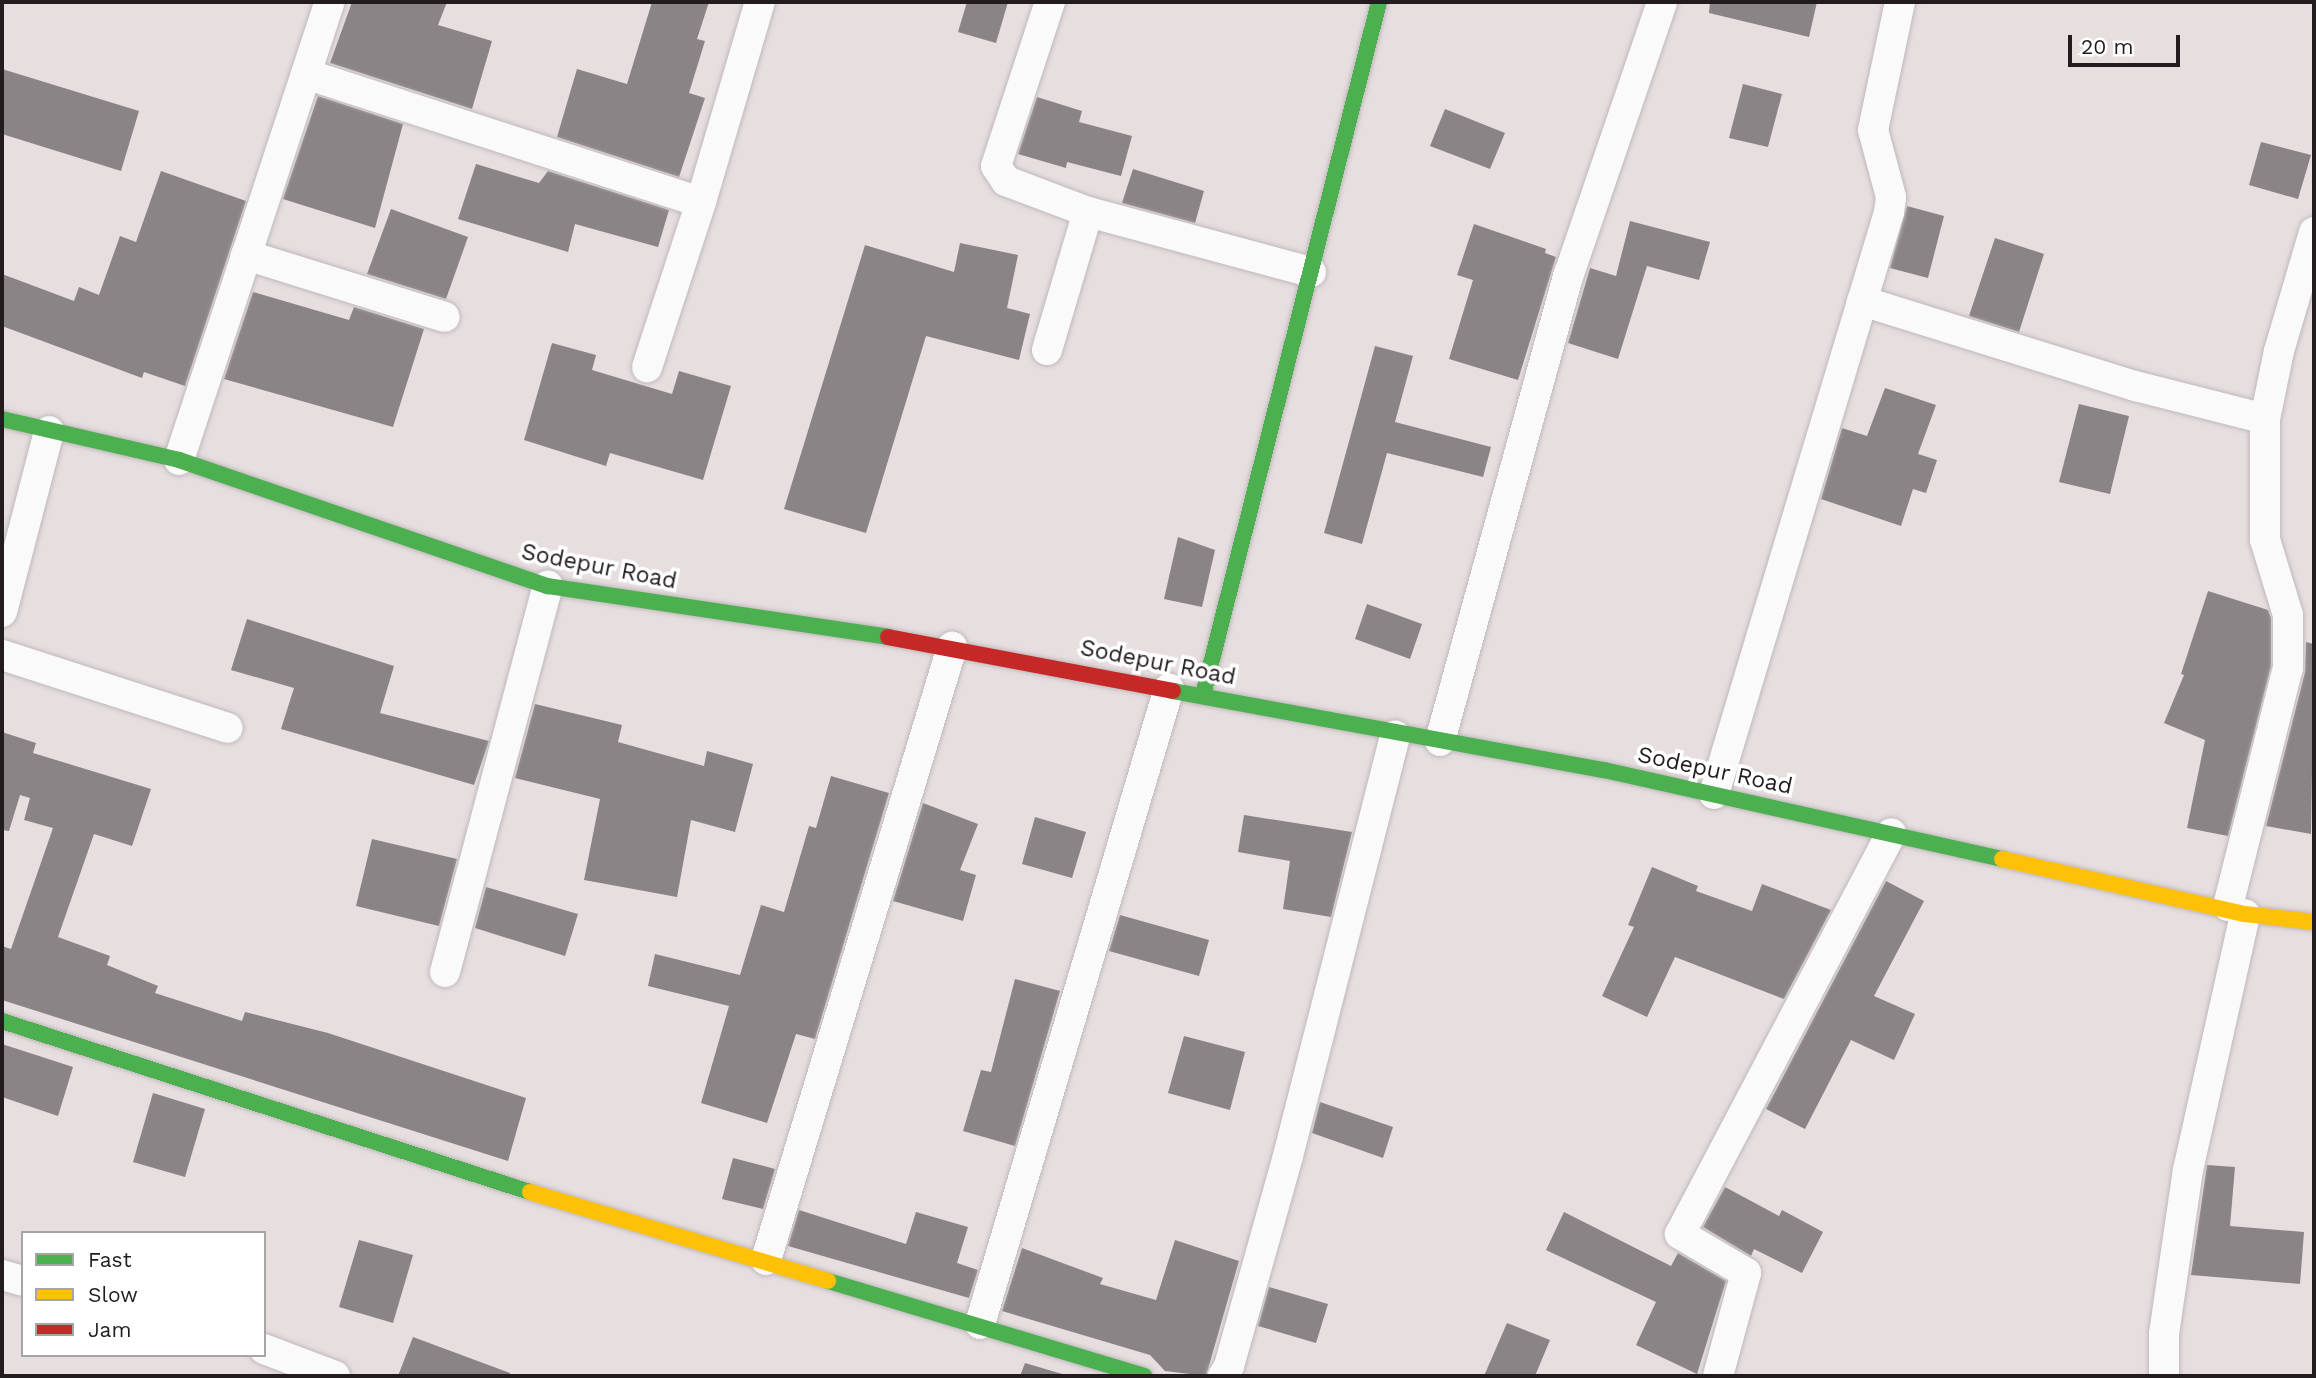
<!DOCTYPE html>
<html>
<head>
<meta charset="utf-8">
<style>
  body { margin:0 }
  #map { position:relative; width:2316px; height:1378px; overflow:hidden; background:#e7dee0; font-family:"Work Sans",sans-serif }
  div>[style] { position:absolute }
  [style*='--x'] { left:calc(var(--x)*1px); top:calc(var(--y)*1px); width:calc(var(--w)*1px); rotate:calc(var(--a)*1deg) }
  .building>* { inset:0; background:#8a8486 }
  .roads { filter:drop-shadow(0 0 2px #bfb9ba) drop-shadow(0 0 2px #bfb9ba) }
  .street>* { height:30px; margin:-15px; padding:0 15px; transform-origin:15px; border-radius:15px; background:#fbfafa }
  .fast>* { height:16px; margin:-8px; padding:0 8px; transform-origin:8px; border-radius:8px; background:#4caf50 }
  .slow>* { height:16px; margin:-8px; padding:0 8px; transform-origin:8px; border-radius:8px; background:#ffc107 }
  .jam>* { height:16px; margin:-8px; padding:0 8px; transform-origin:8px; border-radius:8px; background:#c62828 }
  span { translate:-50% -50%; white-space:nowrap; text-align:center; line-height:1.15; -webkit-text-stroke:7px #fff; paint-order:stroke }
  .street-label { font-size:23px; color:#221c1e }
  .frame { position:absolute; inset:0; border:4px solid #221c1e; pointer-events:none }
  .legend { position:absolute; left:21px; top:1231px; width:245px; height:126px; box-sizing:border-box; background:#fff; border:2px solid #a7a4a5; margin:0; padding:9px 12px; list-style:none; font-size:21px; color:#221c1e }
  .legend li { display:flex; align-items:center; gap:14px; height:35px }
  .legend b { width:35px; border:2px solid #a7a4a5 }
  .scale { position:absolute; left:2068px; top:35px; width:112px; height:32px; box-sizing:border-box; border:4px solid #221c1e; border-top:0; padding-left:9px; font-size:21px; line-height:24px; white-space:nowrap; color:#221c1e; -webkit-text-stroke:5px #fff; paint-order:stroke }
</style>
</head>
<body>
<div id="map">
  <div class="building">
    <i style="clip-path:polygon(352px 2px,447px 2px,438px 25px,492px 41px,472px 109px,330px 63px)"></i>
    <i style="clip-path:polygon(652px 2px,709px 2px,697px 39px,705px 41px,689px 93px,705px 98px,679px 177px,557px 137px,577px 69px,627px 84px)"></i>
    <i style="clip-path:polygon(967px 2px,1008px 2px,996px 43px,958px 32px)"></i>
    <i style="clip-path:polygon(1710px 2px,1817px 2px,1809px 37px,1709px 13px)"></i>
    <i style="clip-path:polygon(2px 69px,139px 111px,121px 171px,2px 134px)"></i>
    <i style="clip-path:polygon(1743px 84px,1782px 94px,1768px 147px,1729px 138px)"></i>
    <i style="clip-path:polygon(318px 96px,403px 124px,375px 228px,283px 199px)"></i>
    <i style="clip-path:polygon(1037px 97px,1082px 111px,1079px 122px,1132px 136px,1121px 176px,1067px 162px,1066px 168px,1018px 154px)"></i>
    <i style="clip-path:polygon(1445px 109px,1505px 133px,1490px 169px,1430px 146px)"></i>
    <i style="clip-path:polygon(2261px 142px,2311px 155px,2298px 199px,2249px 185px)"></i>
    <i style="clip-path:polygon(476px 164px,539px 183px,548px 171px,669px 210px,658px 247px,575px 224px,568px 252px,458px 219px)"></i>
    <i style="clip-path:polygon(1133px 169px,1204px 191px,1195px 223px,1122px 203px)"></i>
    <i style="clip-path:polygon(161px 171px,246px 201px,185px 386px,144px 372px,142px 378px,2px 326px,2px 274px,74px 301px,79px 287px,99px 295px,120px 236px,136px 242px)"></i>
    <i style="clip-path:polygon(1907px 206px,1944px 216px,1928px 278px,1890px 268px)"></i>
    <i style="clip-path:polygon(391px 209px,468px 237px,446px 299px,367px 274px)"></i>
    <i style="clip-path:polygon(1630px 221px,1710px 242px,1699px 280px,1647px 266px,1618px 359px,1568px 343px,1590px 268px,1616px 276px)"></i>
    <i style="clip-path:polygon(1474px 224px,1546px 249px,1545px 253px,1556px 257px,1518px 380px,1449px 359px,1473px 280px,1457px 275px)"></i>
    <i style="clip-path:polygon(1995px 238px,2044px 254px,2019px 332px,1969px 316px)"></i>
    <i style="clip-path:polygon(960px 243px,1018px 255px,1007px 308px,1030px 314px,1019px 360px,926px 336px,866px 533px,784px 509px,865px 245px,954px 272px)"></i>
    <i style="clip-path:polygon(253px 292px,349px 320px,354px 307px,424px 329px,393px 427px,224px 379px)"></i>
    <i style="clip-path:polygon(552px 343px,596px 355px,592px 370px,672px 394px,679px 371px,731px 386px,703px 480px,610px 453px,606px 466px,524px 440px)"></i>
    <i style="clip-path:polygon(1375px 346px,1413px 356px,1395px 422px,1491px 447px,1483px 477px,1387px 453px,1362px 544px,1324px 533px)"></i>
    <i style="clip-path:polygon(1885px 388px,1936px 405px,1918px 454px,1937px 460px,1926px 493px,1913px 489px,1901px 526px,1821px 499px,1842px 428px,1867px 436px)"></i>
    <i style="clip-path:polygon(2079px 404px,2129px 416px,2110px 494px,2059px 482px)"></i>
    <i style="clip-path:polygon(1178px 537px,1215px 550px,1202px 607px,1164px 599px)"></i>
    <i style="clip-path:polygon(2208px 591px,2268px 610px,2271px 618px,2271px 666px,2228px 836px,2187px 828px,2205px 740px,2164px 723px,2184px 675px,2181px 674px)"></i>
    <i style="clip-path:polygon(1367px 604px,1422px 624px,1410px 659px,1355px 639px)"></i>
    <i style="clip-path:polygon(247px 619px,394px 666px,380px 713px,489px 741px,474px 785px,281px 729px,294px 688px,231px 670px)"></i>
    <i style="clip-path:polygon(2306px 642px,2314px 644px,2311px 834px,2266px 826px,2305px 672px)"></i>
    <i style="clip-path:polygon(535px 704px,622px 725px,618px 742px,704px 766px,707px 751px,753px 764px,735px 832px,691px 820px,677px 897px,584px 880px,600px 799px,515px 778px)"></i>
    <i style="clip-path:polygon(2px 732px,36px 743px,33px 753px,151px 789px,132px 846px,94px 834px,58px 937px,110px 956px,107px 965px,158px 986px,155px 993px,242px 1021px,245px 1012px,328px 1033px,526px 1098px,508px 1161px,2px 1000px,2px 946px,11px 949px,53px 828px,24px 820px,30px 798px,20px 795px,9px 831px,2px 830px)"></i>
    <i style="clip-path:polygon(831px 776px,889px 793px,815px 1039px,796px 1034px,767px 1123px,701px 1103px,729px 1006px,648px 986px,655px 954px,740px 975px,761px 905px,784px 912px,809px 826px,816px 828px)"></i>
    <i style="clip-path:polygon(923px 803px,978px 824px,960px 870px,976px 875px,963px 921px,893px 901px)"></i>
    <i style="clip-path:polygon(1244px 815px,1352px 832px,1331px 917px,1283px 909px,1290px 861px,1238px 852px)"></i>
    <i style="clip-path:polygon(1035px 817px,1086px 832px,1072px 878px,1022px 864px)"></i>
    <i style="clip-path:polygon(372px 839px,457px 859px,439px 926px,356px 906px)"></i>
    <i style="clip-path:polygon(1652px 867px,1698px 886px,1696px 891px,1752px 911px,1762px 884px,1831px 910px,1784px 999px,1675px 957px,1647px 1017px,1602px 996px,1634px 927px,1628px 925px)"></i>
    <i style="clip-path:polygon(1886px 881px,1924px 901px,1874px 996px,1915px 1014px,1894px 1060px,1851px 1040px,1805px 1129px,1766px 1109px)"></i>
    <i style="clip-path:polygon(486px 887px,578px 914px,565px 956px,475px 928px)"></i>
    <i style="clip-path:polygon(1120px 915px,1209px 940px,1199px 976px,1109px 951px)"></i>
    <i style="clip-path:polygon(1015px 979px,1060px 991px,1015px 1146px,963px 1131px,981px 1070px,991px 1072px)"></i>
    <i style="clip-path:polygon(1184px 1036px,1245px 1052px,1230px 1110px,1168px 1093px)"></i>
    <i style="clip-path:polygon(2px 1044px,73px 1067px,58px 1116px,2px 1097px)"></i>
    <i style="clip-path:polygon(153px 1093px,205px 1109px,185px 1177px,133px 1162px)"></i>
    <i style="clip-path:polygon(1320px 1102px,1393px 1127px,1383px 1158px,1312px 1133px)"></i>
    <i style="clip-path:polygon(733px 1158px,775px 1169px,763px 1209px,722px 1199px)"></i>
    <i style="clip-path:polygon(2207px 1165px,2235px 1167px,2230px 1226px,2304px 1232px,2300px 1284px,2191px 1275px)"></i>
    <i style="clip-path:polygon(1725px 1187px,1779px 1216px,1782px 1210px,1823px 1232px,1802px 1273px,1754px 1249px,1751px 1256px,1703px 1227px)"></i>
    <i style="clip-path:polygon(799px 1210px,906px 1244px,916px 1212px,968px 1227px,957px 1263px,978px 1270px,969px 1298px,788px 1246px)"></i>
    <i style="clip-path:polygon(1564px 1212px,1671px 1266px,1678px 1253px,1726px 1281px,1697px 1374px,1636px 1345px,1656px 1302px,1546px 1250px)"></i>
    <i style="clip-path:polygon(359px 1240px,413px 1255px,393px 1323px,339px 1307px)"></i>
    <i style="clip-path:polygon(1175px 1240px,1239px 1261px,1206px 1376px,1165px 1371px,1150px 1355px,1002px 1311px,1022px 1248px,1103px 1278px,1100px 1284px,1156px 1300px)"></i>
    <i style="clip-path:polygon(1269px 1287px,1328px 1304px,1316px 1343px,1258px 1326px)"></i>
    <i style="clip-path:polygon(1507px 1323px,1550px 1340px,1535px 1376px,1484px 1376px)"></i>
    <i style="clip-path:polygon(413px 1337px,510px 1373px,510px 1376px,398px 1376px)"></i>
    <i style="clip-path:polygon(1025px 1363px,1069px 1376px,1020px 1376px)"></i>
  </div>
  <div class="roads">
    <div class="street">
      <i style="--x:306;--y:74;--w:415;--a:18"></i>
      <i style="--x:701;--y:202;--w:174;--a:108.1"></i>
      <i style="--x:701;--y:202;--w:209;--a:-73.6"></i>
      <i style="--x:1088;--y:212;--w:231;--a:15.1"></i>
      <i style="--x:246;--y:255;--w:208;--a:17.3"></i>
      <i style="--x:1862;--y:301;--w:286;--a:17.3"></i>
      <i style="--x:2135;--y:386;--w:134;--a:14.2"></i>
      <i style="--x:1047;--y:350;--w:144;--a:-73.5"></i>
      <i style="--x:1088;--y:212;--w:88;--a:-159.3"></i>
      <i style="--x:1006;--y:181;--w:18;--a:-124"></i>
      <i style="--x:996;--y:166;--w:173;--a:-71.8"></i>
      <i style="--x:179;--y:460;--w:482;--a:-71.8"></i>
      <i style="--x:2;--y:612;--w:187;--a:-75.4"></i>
      <i style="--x:2;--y:655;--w:237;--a:17.9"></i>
      <i style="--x:1440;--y:741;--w:484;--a:-74.6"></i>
      <i style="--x:1569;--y:274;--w:287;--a:-71.1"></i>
      <i style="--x:1714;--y:794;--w:608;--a:-73.26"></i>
      <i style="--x:1889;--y:212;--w:15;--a:-82"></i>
      <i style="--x:1891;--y:197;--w:69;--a:-105"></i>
      <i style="--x:1873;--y:130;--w:131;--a:-78.1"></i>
      <i style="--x:2228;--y:906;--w:245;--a:-75.9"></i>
      <i style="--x:2288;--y:668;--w:53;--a:-90"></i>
      <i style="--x:2288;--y:615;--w:78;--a:-107"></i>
      <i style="--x:2265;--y:540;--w:121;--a:-90"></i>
      <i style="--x:2265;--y:419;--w:69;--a:-78.4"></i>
      <i style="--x:2279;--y:351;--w:124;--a:-73.6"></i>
      <i style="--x:445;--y:972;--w:400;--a:-75.1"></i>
      <i style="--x:766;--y:1260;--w:641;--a:-73.12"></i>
      <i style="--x:2;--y:1275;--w:22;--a:16"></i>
      <i style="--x:980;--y:1324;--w:663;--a:-73.45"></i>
      <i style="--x:264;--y:1349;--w:76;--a:20.8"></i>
      <i style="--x:1223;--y:1376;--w:12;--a:-59"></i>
      <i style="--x:1229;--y:1366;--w:218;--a:-74.3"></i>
      <i style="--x:1288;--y:1156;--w:434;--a:-75.7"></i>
      <i style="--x:1718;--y:1376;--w:107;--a:-74.8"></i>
      <i style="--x:1746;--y:1273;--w:77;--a:-149.4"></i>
      <i style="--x:1680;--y:1234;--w:453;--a:-62.2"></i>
      <i style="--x:2164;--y:1376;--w:42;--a:-90"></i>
      <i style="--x:2164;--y:1334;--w:166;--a:-81.7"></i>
      <i style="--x:2188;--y:1170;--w:262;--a:-77.4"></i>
    </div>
    <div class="fast">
      <i style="--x:2;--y:419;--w:182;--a:13"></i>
      <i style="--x:179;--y:460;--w:390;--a:18.9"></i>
      <i style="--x:548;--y:586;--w:344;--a:8.5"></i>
      <i style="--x:1173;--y:691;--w:438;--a:10.4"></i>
      <i style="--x:1604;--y:770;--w:408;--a:12.6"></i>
      <i style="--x:1203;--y:695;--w:715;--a:-75.75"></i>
      <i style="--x:2;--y:1021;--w:555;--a:17.95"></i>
      <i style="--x:828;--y:1281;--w:330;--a:16.7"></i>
    </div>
    <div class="slow">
      <i style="--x:2002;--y:859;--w:249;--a:12.8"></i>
      <i style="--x:2245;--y:914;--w:69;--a:6.6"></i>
      <i style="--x:530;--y:1192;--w:311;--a:16.6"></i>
    </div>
    <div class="jam">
      <i style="--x:888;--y:637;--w:290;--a:10.7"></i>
    </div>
  </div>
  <div class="street-label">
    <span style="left:599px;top:567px;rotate:11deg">Sodepur Road</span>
    <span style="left:1158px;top:663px;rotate:11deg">Sodepur Road</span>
    <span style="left:1715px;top:771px;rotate:12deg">Sodepur Road</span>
  </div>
  <div class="frame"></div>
  <ul class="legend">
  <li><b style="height:9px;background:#4caf50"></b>Fast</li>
  <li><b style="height:9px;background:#ffc107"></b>Slow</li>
  <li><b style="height:9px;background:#c62828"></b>Jam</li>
  </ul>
  <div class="scale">20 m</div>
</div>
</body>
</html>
